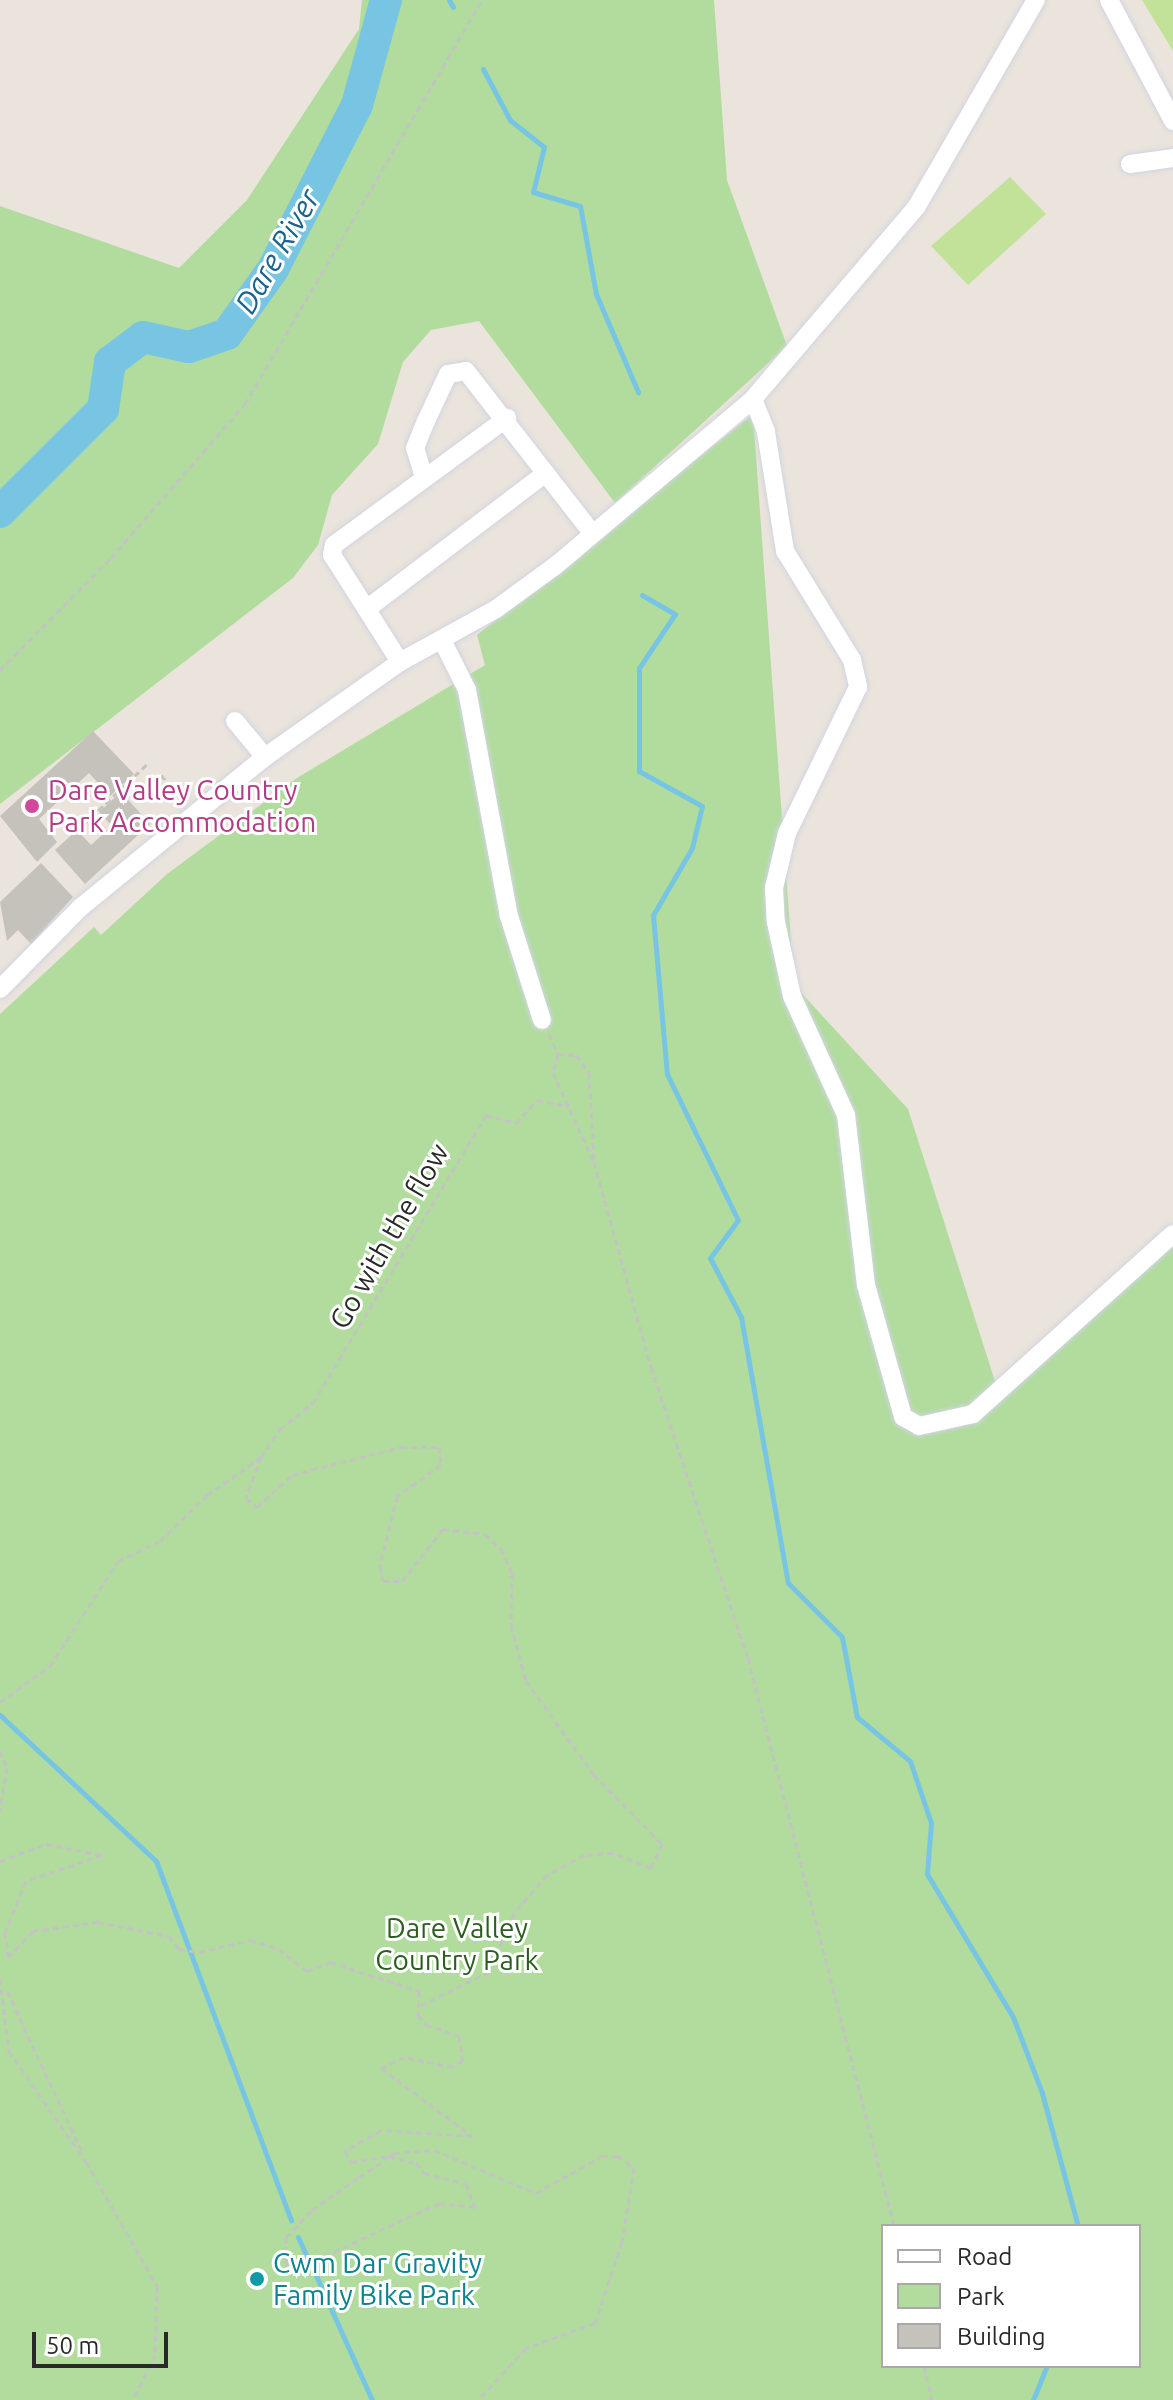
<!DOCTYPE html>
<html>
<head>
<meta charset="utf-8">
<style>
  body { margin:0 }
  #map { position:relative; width:1173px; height:2400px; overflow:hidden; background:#eae4dc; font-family:Ubuntu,sans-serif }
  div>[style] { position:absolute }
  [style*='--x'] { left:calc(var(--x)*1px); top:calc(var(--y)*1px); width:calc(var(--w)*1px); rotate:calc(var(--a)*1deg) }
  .green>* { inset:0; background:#b1dc9d }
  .pitch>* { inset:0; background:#c2e299 }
  .stream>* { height:5px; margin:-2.5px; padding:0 2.5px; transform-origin:2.5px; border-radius:2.5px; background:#78c5e3 }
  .river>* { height:32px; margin:-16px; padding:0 16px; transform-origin:16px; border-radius:16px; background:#78c5e3 }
  .building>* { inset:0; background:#c5c1bb }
  .path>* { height:3px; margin-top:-1.5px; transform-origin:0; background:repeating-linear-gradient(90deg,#c3c3c3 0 6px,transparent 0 10px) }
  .roads { filter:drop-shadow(0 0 2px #d1d4e0) drop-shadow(0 0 2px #d1d4e0) }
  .minor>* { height:18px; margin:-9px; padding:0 9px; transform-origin:9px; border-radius:9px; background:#fff }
  .dots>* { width:22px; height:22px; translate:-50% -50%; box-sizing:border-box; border:4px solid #fff; border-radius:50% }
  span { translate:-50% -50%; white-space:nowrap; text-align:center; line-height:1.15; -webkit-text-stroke:6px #fff; paint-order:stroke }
  .hotel-label { font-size:28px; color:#b23c85 }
  .left { translate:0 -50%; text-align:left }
  .street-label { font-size:28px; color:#292929 }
  .park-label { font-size:28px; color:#2c5e20 }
  .culture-label { font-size:28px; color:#0d838f }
  .water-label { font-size:30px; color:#19638c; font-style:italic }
  .legend { position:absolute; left:881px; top:2224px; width:260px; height:144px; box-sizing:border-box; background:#fff; border:2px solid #a9a9a9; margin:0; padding:10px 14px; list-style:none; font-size:24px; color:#292929 }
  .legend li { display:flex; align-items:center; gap:16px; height:40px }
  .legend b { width:40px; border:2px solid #a9a9a9 }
  .scale { position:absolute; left:32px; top:2332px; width:136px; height:36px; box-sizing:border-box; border:4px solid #292929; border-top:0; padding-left:10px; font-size:24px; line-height:28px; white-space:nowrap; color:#292929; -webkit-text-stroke:6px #fff; paint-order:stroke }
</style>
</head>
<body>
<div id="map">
  <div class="green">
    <i style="clip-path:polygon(362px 0,714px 0,727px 180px,787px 346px,615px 503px,479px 321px,431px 330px,403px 362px,378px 444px,332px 495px,318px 545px,293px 578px,0 804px,0 206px,179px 268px,247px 200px,359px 29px)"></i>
    <i style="clip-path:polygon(evenodd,753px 414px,794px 985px,908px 1109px,1000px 1397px,1173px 1239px,1173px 2400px,0 2400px,0 1014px,94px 927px,101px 935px,167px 874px,297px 778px,485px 665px,477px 635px,753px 414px,883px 2226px,1139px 2226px,1139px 2366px,883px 2366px,883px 2226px)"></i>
  </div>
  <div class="pitch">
    <i style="clip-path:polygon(1142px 0,1173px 0,1173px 51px)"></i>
    <i style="clip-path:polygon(1010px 177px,1046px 214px,968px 285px,931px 246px)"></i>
  </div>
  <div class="stream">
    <i style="--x:449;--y:0;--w:8;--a:60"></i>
    <i style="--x:483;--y:69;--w:58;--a:62.1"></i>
    <i style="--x:510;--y:120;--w:43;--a:38.5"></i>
    <i style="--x:544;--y:147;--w:46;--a:103.7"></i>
    <i style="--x:533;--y:192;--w:49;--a:16.6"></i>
    <i style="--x:580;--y:206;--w:89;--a:79.7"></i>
    <i style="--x:596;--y:294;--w:107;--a:66.8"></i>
    <i style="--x:642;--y:595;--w:38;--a:30"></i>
    <i style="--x:675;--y:614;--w:65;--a:123.7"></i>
    <i style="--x:639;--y:668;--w:103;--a:90"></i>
    <i style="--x:639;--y:771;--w:72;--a:29.1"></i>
    <i style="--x:702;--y:806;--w:43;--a:103.4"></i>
    <i style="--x:692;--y:848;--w:78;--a:120.2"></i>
    <i style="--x:653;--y:915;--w:160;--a:85"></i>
    <i style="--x:667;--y:1074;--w:162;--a:64.1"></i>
    <i style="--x:738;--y:1220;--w:47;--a:126.4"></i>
    <i style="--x:710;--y:1258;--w:67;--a:62.3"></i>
    <i style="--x:741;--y:1317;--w:270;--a:80"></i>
    <i style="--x:788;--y:1583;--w:76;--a:45"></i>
    <i style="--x:842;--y:1637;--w:81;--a:79.4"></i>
    <i style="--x:857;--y:1717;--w:69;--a:39.7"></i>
    <i style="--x:910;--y:1761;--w:65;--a:71.3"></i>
    <i style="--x:931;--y:1823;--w:51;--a:94.5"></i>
    <i style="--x:927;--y:1874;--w:167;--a:59"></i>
    <i style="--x:1013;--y:2017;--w:81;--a:69.1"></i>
    <i style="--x:1042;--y:2093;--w:138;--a:74.9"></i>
    <i style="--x:0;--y:1715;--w:214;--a:43.1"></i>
    <i style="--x:156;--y:1861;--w:384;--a:69.4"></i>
    <i style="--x:298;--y:2237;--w:20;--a:66"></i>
    <i style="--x:314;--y:2271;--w:141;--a:65.8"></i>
    <i style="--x:1033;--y:2400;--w:37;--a:-68"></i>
  </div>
  <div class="river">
    <i style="--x:0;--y:512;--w:146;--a:-45"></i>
    <i style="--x:103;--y:409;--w:48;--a:-81.5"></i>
    <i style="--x:110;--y:362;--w:41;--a:-37.1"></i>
    <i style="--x:143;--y:337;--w:47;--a:12.3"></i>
    <i style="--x:189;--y:347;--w:40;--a:-18.9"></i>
    <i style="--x:227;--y:334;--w:80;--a:-54.7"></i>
    <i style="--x:273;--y:269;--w:184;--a:-62.9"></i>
    <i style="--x:357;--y:105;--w:109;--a:-74.6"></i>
  </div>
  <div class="building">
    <i style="clip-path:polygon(93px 731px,134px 774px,110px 796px,89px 773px,39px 819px,57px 842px,37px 862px,0 816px)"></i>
    <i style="clip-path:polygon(121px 792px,150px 824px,85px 884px,55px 850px,77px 830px,91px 845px,112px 826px,99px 812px)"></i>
    <i style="clip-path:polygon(41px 863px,73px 897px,31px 944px,18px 930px,7px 941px,0 902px)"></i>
  </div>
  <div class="path">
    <i style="--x:0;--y:670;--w:158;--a:-45.3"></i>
    <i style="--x:111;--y:558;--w:204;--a:-49"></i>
    <i style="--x:245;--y:404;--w:468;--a:-59.6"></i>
    <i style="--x:161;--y:775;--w:33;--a:49"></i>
    <i style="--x:84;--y:824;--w:88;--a:-43.6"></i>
    <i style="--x:549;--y:1034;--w:22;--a:66"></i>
    <i style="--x:558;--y:1054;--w:20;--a:105"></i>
    <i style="--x:553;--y:1073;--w:98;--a:65.3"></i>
    <i style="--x:594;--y:1162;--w:213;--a:74.5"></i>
    <i style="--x:651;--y:1367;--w:307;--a:71.6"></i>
    <i style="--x:748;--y:1658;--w:586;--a:75.58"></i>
    <i style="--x:558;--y:1054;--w:18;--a:3"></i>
    <i style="--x:576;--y:1055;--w:22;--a:54"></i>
    <i style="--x:589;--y:1073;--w:86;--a:86.7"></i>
    <i style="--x:261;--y:1457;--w:44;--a:110.1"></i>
    <i style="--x:246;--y:1498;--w:14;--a:39"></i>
    <i style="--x:257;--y:1507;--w:47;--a:-42.4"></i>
    <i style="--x:292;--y:1475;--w:113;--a:-14.4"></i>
    <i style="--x:401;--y:1447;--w:38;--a:0"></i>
    <i style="--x:439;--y:1447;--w:18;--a:84"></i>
    <i style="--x:441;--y:1465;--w:54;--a:144.8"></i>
    <i style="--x:397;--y:1496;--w:72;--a:103.7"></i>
    <i style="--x:380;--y:1566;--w:15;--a:79"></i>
    <i style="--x:383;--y:1581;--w:19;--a:0"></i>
    <i style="--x:402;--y:1581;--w:66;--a:-51.7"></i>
    <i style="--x:443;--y:1529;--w:42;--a:6.8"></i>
    <i style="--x:485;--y:1534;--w:22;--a:43"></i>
    <i style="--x:501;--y:1549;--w:26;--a:65"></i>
    <i style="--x:512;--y:1573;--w:52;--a:91.1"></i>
    <i style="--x:511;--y:1625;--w:58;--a:75"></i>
    <i style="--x:526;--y:1681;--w:116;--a:54.1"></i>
    <i style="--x:594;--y:1775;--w:97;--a:45.4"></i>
    <i style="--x:662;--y:1844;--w:26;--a:115"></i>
    <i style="--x:651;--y:1868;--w:41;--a:-158.5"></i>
    <i style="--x:613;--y:1853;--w:29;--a:176"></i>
    <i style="--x:584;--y:1855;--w:42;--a:151.6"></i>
    <i style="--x:547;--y:1875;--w:50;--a:131"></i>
    <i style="--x:514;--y:1913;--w:64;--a:113"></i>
    <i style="--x:489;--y:1972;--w:76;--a:154.1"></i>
    <i style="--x:0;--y:1702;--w:62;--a:-35.8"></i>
    <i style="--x:50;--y:1666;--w:125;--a:-57.1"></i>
    <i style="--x:118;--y:1561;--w:47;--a:-25.5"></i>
    <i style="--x:160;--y:1541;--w:66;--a:-44.4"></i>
    <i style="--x:207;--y:1495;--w:66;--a:-35.1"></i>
    <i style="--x:261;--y:1457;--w:34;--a:-56"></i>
    <i style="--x:280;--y:1429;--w:42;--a:-38.2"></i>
    <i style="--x:313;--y:1403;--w:336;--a:-59"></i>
    <i style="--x:486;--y:1115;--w:31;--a:15"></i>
    <i style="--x:516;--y:1123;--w:31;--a:-48"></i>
    <i style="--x:537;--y:1100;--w:33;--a:11"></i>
    <i style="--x:0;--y:1751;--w:18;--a:68"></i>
    <i style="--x:7;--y:1768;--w:43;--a:99.5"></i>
    <i style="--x:0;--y:1861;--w:49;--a:-20.3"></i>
    <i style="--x:46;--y:1844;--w:57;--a:11.1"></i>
    <i style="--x:102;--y:1855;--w:80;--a:161.1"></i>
    <i style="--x:26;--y:1881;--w:55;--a:112.4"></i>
    <i style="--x:5;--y:1932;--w:25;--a:83"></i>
    <i style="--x:8;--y:1957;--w:36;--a:-46"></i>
    <i style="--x:33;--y:1931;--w:66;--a:-7.9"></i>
    <i style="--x:98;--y:1922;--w:72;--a:11.2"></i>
    <i style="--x:169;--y:1936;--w:16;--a:52"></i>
    <i style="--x:179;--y:1949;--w:20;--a:9"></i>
    <i style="--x:199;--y:1952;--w:52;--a:-13.2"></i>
    <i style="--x:250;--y:1940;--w:30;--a:17"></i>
    <i style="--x:279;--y:1949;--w:36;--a:38"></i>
    <i style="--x:307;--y:1971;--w:25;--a:-21"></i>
    <i style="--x:330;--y:1962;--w:94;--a:18"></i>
    <i style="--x:419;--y:1991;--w:24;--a:92"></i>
    <i style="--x:418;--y:2015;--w:13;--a:51"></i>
    <i style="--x:426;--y:2025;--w:35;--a:18"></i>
    <i style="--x:459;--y:2036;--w:24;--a:81"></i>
    <i style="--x:463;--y:2060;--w:12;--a:145"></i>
    <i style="--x:453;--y:2067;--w:50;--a:-168.5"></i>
    <i style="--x:404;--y:2057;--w:25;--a:154"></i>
    <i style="--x:381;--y:2068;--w:114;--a:36.8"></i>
    <i style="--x:472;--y:2136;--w:91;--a:-176.2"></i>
    <i style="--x:381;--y:2130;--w:42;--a:149.7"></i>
    <i style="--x:345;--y:2151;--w:13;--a:61"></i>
    <i style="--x:351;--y:2162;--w:38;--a:-9"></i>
    <i style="--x:389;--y:2156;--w:28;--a:15"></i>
    <i style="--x:416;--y:2163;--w:13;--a:51"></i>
    <i style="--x:424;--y:2173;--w:43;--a:14.7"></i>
    <i style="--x:466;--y:2184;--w:25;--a:69"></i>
    <i style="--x:475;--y:2207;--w:36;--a:-174"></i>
    <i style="--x:439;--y:2203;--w:154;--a:155.1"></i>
    <i style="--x:299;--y:2268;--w:14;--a:-159"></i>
    <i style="--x:286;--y:2263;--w:26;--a:-90"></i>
    <i style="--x:286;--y:2237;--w:37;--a:-46"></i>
    <i style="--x:312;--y:2210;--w:57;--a:-35.1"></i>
    <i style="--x:359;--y:2177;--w:20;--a:-33"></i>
    <i style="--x:376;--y:2166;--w:16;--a:-38"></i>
    <i style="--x:389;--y:2156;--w:6;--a:-31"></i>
    <i style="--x:394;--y:2153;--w:40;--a:-4.3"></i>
    <i style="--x:434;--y:2150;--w:111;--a:22.9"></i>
    <i style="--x:536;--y:2193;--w:76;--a:-29.3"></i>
    <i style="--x:602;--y:2156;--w:16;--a:0"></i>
    <i style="--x:618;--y:2156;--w:20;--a:37"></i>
    <i style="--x:634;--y:2168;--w:75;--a:99.2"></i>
    <i style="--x:622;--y:2242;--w:85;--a:108.4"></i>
    <i style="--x:595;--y:2323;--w:73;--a:160.1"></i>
    <i style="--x:526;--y:2348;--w:71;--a:132.7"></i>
    <i style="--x:0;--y:1979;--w:73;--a:82.9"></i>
    <i style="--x:9;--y:2051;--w:135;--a:55.3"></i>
    <i style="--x:86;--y:2162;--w:143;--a:60.2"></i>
    <i style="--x:157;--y:2286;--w:69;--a:91.7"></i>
    <i style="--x:155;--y:2355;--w:50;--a:116.1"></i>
    <i style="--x:7;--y:1991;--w:180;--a:65"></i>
    <i style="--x:924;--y:2366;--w:35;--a:77"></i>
  </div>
  <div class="roads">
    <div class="minor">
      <i style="--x:1109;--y:0;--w:137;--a:62.1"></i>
      <i style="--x:1130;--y:164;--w:43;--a:-7.9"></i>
      <i style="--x:753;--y:399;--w:35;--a:68"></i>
      <i style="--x:766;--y:432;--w:121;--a:80.9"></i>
      <i style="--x:785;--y:551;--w:128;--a:58.4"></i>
      <i style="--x:852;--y:660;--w:28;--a:77"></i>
      <i style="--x:858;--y:687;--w:162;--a:115.9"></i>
      <i style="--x:787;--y:833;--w:57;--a:103.3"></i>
      <i style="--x:774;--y:888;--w:34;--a:87"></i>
      <i style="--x:776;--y:922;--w:76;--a:77.8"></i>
      <i style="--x:792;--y:996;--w:131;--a:65.6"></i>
      <i style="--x:846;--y:1115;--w:171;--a:83.3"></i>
      <i style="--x:866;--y:1285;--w:137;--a:74.3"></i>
      <i style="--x:903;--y:1417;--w:18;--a:29"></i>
      <i style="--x:919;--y:1426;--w:55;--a:-12.5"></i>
      <i style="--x:973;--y:1414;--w:269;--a:-42"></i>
      <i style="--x:423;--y:474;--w:27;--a:-107"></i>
      <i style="--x:415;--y:448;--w:29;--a:-68"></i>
      <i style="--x:426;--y:421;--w:52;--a:-64.9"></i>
      <i style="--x:448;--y:374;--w:18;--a:-9"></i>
      <i style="--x:466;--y:371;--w:205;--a:52.1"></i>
      <i style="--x:368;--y:608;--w:223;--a:-37.2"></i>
      <i style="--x:442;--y:640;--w:56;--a:63.4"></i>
      <i style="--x:467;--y:690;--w:230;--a:79.5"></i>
      <i style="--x:509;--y:916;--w:109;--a:72.4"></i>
      <i style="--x:400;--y:662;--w:127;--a:-122.4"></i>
      <i style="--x:332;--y:555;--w:10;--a:-79"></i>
      <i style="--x:334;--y:545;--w:215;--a:-36.3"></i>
      <i style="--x:235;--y:721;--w:47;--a:50.2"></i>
      <i style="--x:0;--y:989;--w:115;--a:-45.4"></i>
      <i style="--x:81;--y:907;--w:237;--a:-39.2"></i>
      <i style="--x:265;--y:757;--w:165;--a:-35.1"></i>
      <i style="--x:400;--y:662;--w:110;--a:-28.9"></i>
      <i style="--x:496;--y:609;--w:73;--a:-36.1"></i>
      <i style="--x:555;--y:566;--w:259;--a:-40.1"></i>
      <i style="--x:753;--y:399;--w:253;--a:-49.6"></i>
      <i style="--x:917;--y:206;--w:238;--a:-60"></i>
    </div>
  </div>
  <div class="dots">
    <i style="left:32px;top:806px;background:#d1479c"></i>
    <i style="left:257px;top:2279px;background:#0f9aa8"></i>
  </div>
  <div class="hotel-label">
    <span class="left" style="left:48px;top:806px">Dare Valley Country<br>Park Accommodation</span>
  </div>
  <div class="street-label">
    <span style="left:389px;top:1236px;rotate:-60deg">Go with the flow</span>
  </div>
  <div class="park-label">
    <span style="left:457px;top:1944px">Dare Valley<br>Country Park</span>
  </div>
  <div class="culture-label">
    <span class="left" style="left:273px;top:2279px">Cwm Dar Gravity<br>Family Bike Park</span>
  </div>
  <div class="water-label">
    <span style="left:277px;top:251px;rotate:-60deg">Dare River</span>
  </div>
  <ul class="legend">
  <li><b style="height:10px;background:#fff"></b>Road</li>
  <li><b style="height:22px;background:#b1dc9d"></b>Park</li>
  <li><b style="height:22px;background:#c5c1bb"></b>Building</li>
  </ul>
  <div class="scale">50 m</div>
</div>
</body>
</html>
